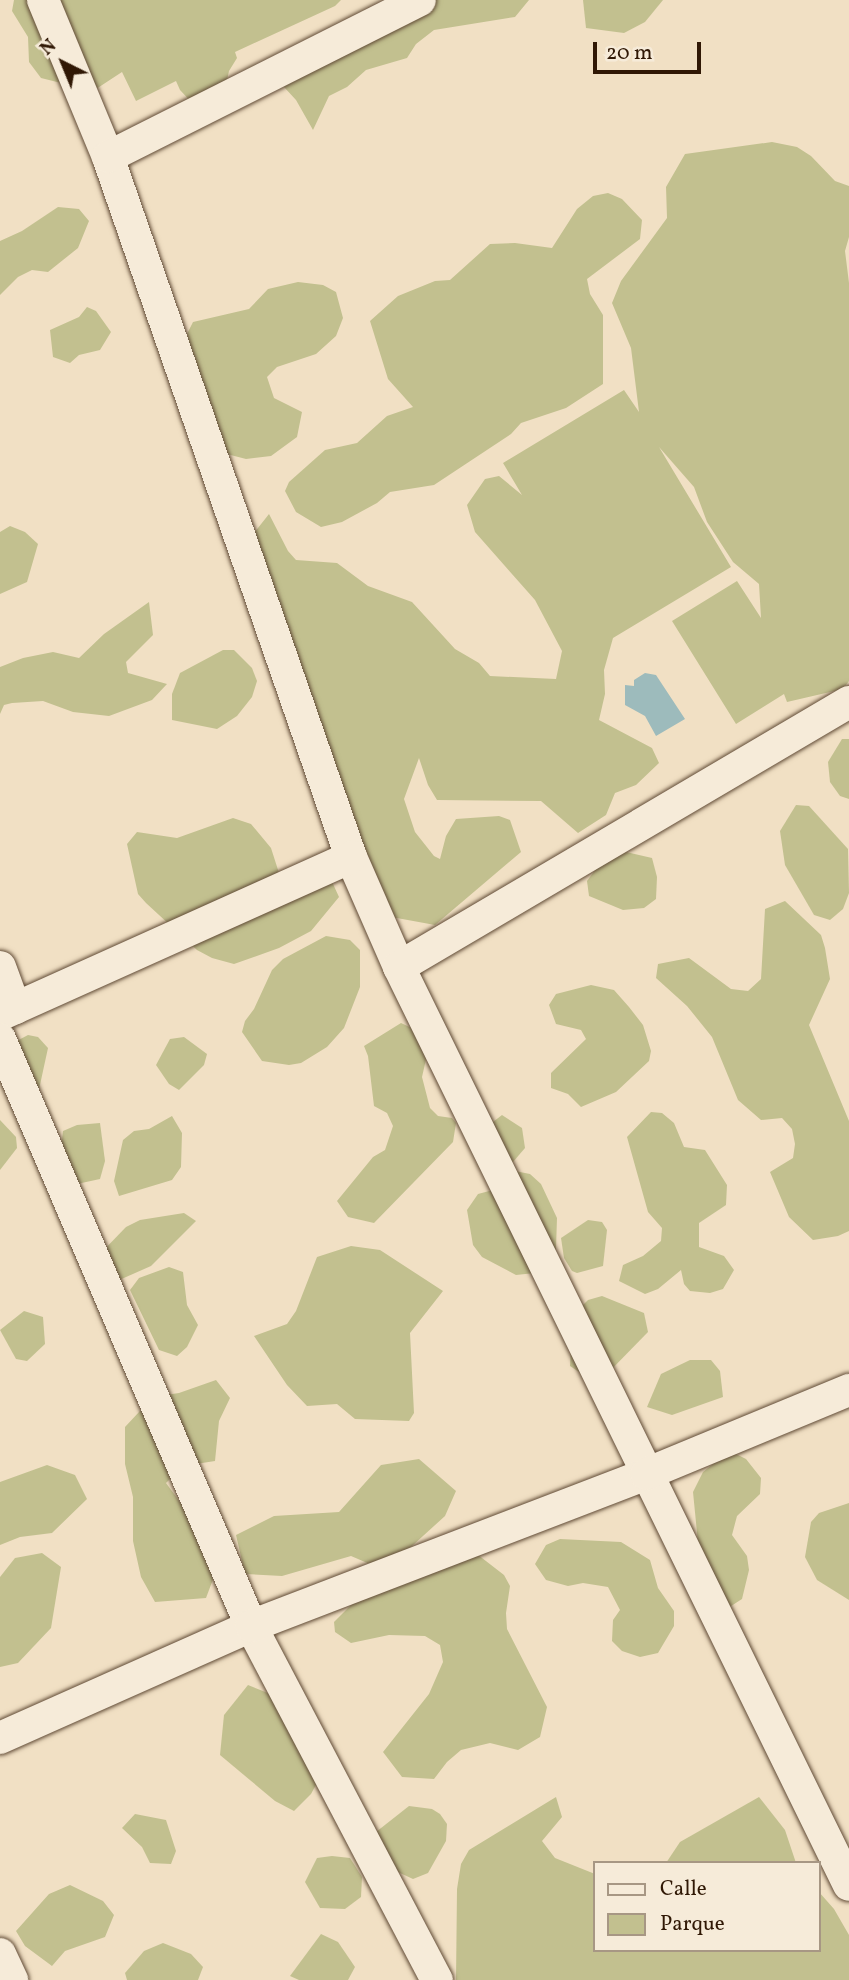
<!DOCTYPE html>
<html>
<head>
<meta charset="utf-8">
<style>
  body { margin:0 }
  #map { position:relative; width:849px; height:1980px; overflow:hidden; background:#f1e0c4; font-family:Vollkorn,serif }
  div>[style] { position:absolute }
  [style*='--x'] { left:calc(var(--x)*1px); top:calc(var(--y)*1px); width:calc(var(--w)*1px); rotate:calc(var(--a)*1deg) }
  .green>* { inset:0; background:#c2c08f }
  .water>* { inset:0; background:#9dbbbc }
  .roads { filter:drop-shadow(0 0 2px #604a35) drop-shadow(0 0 2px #604a35) }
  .street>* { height:32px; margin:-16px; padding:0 16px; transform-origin:16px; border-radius:16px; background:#f6ebd9 }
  span { translate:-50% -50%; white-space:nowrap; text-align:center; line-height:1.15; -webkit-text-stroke:6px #f6ebd9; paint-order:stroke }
  .legend { position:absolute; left:593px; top:1861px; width:228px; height:91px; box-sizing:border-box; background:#f6ebd9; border:2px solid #a79784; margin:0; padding:9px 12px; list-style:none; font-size:21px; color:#301805 }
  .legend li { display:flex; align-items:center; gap:14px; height:35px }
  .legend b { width:35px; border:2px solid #a79784 }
  .north { position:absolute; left:28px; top:28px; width:70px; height:70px; -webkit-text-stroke:5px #f6ebd9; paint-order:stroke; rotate:317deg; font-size:19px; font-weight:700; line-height:28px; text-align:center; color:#301805 }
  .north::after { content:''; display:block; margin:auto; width:24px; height:32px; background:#301805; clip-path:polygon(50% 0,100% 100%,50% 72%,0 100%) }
  .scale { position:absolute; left:593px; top:42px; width:108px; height:32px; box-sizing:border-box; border:4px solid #301805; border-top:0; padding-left:9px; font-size:21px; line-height:24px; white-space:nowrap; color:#301805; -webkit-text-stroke:5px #f6ebd9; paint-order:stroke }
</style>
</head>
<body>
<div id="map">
  <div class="green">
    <i style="clip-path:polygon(14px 0,341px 0,335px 6px,235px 52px,237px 58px,229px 71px,225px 89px,195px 106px,180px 90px,176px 81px,136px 101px,122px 72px,93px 91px,41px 78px,29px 62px,28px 37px,12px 11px)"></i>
    <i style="clip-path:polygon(390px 0,529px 0,515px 17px,434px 30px,416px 44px,407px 58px,366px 70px,347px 87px,329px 96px,313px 130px,296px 100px,272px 74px)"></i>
    <i style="clip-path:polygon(583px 0,663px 0,645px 22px,624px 33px,586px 28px)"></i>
    <i style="clip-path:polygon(772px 142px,797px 147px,811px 156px,835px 181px,849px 186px,849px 237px,845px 251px,849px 283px,849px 681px,843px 689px,787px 702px,784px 694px,736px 724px,672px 621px,737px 581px,761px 618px,759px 584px,733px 562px,707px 522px,694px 487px,659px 447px,731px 567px,613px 638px,604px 670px,605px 694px,599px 720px,652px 748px,659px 763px,636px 785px,615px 793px,606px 815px,578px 833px,541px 801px,437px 800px,428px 785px,419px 758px,404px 799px,415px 832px,434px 856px,440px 859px,446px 836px,456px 819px,499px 816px,510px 820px,521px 852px,435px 925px,386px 916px,247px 542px,269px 514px,288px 551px,296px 560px,337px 563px,368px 586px,412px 602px,455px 649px,479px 663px,490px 676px,556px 679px,562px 651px,535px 600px,475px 532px,467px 505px,485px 479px,499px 476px,522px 495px,503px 463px,624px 390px,639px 412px,631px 348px,612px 303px,621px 281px,667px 218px,666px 187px,685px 154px)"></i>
    <i style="clip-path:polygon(608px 193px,622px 199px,642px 220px,640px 239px,587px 279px,590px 294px,603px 315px,603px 384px,566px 408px,521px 423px,511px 434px,434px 485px,390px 492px,377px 503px,342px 522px,321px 527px,296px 512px,285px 491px,289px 482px,325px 450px,357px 443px,387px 416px,413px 407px,388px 379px,370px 321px,398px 296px,435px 281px,450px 280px,490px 244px,515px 243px,552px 248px,577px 209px,593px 196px)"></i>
    <i style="clip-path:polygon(58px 207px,79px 209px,89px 221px,78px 248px,48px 272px,32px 270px,18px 277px,0 295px,0 241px,22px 231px)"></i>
    <i style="clip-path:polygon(298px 282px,323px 285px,336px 292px,343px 318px,336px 336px,316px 354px,277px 367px,267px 377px,274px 398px,302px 412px,297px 437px,271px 456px,246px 459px,223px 453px,192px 365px,187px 334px,193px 322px,249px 309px,268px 289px)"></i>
    <i style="clip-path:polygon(87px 307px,96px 311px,111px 332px,100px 350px,79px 355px,70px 363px,53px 357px,50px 330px,79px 317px)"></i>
    <i style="clip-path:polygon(10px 526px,25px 532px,38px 544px,27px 582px,0 594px,0 532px)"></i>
    <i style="clip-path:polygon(149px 602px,153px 635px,126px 662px,128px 673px,167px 684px,152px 700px,109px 716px,73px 712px,43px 701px,12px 703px,4px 705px,0 714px,0 667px,23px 658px,53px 652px,79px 658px,104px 634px)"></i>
    <i style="clip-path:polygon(223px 650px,234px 650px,252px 668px,257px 681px,252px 697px,237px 716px,217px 729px,172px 720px,172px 694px,180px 673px)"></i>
    <i style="clip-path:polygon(842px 739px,849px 739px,849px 799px,840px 796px,830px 782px,828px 762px)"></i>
    <i style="clip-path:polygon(796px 805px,809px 806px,848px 849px,849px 893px,843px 909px,830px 920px,814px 915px,785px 865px,780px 831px)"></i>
    <i style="clip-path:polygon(233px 818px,251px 824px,271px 848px,279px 873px,328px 873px,339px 897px,311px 931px,279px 948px,234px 964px,212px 958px,197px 950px,146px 903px,138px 894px,127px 844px,137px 832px,177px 838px)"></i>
    <i style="clip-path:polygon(626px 852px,652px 858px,657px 877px,656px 899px,644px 908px,623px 910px,589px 896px,587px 881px,601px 862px)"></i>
    <i style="clip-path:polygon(785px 901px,821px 935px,825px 948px,830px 979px,809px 1025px,849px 1121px,849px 1231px,838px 1236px,813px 1240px,789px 1217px,770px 1172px,793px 1158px,795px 1144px,792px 1129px,782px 1118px,761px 1120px,738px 1100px,712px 1037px,687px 1006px,656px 978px,658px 964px,689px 958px,731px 989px,748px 991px,761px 979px,765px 909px)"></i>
    <i style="clip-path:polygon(326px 936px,350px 940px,360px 950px,360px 987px,344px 1028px,327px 1047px,301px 1063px,289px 1065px,262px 1061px,242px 1032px,245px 1021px,254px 1009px,272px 970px,283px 959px)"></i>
    <i style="clip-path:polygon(591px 985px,614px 990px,629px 1007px,643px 1025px,651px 1051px,649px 1061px,616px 1092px,581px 1107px,568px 1094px,551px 1088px,551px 1073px,586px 1039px,581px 1030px,556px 1024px,549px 1005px,556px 994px)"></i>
    <i style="clip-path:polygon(401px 1023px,416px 1030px,427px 1055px,422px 1077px,430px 1108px,438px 1116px,452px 1118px,456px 1123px,453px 1142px,374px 1223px,348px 1217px,337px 1201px,373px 1157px,385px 1150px,393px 1126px,387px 1113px,374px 1106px,368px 1056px,364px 1046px)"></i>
    <i style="clip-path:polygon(28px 1035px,38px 1037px,48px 1048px,38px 1094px,0 1050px)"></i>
    <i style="clip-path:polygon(184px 1037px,207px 1054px,204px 1065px,179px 1090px,169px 1084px,156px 1065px,170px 1039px)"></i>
    <i style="clip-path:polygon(651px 1112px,662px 1113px,674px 1123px,684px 1147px,705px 1150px,727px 1185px,726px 1205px,699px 1223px,699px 1247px,724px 1256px,734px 1270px,723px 1289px,710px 1293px,690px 1291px,684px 1284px,681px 1270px,658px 1289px,645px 1294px,619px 1281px,623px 1265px,643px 1256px,661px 1241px,662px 1228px,648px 1212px,627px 1137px)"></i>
    <i style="clip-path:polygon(502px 1115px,522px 1128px,525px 1148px,513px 1162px,499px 1165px,489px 1125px)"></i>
    <i style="clip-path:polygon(172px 1116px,182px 1133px,181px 1167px,172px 1180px,119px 1196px,114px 1181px,123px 1140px,134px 1131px,149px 1129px)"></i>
    <i style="clip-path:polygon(0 1120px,16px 1137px,17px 1148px,0 1170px)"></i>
    <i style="clip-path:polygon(100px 1123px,105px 1161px,100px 1179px,77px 1184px,59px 1167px,63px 1131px,77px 1125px)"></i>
    <i style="clip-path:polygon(515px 1171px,530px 1174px,541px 1184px,557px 1218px,556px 1249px,535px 1273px,516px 1275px,482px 1257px,473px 1245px,467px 1210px,478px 1194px,493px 1190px)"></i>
    <i style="clip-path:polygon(184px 1213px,196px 1221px,151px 1266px,117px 1281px,98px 1256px,126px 1227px,140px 1220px)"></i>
    <i style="clip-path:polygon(588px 1220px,602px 1222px,607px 1230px,603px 1266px,577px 1273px,572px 1271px,564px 1258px,561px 1238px)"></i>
    <i style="clip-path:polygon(351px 1246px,380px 1250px,443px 1291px,410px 1333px,414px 1413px,409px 1421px,355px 1419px,337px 1404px,307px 1406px,287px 1385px,254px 1336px,287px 1324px,296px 1311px,317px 1257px)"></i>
    <i style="clip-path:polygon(169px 1267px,183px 1272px,187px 1305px,198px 1325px,187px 1347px,177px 1356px,159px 1350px,130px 1290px,139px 1278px)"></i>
    <i style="clip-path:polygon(602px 1296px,644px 1313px,648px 1332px,606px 1375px,591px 1380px,570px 1366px,572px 1328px,579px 1309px,588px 1300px)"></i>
    <i style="clip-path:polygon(24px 1311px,43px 1317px,45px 1344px,27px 1361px,16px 1359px,0 1330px)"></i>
    <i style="clip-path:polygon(690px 1360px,711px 1360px,720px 1371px,723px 1397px,672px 1415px,647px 1407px,661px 1374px)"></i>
    <i style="clip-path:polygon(216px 1380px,230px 1398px,219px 1421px,215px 1461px,183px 1466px,166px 1483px,221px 1558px,206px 1598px,155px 1602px,141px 1577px,133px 1541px,133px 1497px,125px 1464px,125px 1427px,153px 1397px,179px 1393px)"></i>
    <i style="clip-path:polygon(734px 1453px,746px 1459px,761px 1478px,760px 1494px,737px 1516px,732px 1535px,747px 1556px,749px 1570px,742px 1599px,728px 1608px,700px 1563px,693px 1492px,703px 1472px,718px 1460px)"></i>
    <i style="clip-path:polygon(419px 1459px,456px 1491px,445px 1516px,412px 1546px,379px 1568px,351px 1556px,282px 1576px,245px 1574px,236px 1535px,274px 1516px,339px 1512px,381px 1465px)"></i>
    <i style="clip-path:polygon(47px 1465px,75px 1475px,87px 1499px,52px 1533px,20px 1537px,0 1545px,0 1482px)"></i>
    <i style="clip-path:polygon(849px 1503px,849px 1600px,817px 1580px,805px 1557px,811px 1522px,819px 1513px)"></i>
    <i style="clip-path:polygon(560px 1539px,621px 1542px,650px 1560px,658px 1588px,674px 1611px,674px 1626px,658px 1653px,640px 1657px,622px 1651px,612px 1641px,613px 1620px,620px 1610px,608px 1587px,583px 1583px,568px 1586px,546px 1580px,535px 1564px,546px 1545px)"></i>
    <i style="clip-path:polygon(473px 1551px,504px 1575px,510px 1586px,506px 1613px,507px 1629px,547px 1707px,540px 1737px,518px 1750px,490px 1743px,461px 1750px,447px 1762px,434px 1779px,402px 1777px,383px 1752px,429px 1694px,443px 1662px,440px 1645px,425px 1636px,389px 1635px,351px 1643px,335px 1632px,334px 1622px,364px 1592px)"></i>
    <i style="clip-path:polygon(42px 1553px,61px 1567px,51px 1628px,18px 1663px,0 1667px,0 1577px,15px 1558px)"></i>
    <i style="clip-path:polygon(248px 1685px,305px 1708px,324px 1770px,311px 1794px,294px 1811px,275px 1801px,220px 1755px,224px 1715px)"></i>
    <i style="clip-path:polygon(556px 1797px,562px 1817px,542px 1841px,555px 1858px,595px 1874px,595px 1950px,819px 1950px,819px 1892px,834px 1909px,849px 1935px,849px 1980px,456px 1980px,457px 1889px,461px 1864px,469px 1850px)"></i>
    <i style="clip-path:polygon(759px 1797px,785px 1830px,796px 1863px,666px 1863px,680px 1842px)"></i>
    <i style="clip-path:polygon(409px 1806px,432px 1809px,440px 1814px,447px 1824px,446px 1841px,428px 1873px,413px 1879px,387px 1867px,376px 1832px)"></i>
    <i style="clip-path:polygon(135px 1814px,166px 1820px,176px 1851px,171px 1864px,150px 1863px,142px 1847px,122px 1828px)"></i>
    <i style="clip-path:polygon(332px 1856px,350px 1858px,362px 1877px,361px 1897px,345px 1909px,320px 1908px,305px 1882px,317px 1858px)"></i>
    <i style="clip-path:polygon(70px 1885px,103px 1901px,114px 1915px,105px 1937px,65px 1951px,52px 1966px,25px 1946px,16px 1931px,49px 1894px)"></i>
    <i style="clip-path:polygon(321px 1934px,338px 1942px,355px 1967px,348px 1980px,299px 1980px,290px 1976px)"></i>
    <i style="clip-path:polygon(163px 1943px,191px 1954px,203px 1967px,198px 1980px,127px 1980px,125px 1973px,144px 1951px)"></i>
  </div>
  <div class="water">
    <i style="clip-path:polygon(645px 673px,656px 675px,685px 719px,656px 736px,645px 716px,625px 705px,625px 685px,634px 686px,634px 680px)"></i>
  </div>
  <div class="roads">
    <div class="street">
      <i style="--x:43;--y:0;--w:170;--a:67.5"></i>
      <i style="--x:108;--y:157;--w:741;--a:70.86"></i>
      <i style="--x:351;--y:857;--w:120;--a:66.4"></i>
      <i style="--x:399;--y:967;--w:1022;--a:63.89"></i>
      <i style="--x:108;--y:157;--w:349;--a:-26.7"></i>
      <i style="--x:0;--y:967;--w:44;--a:69.9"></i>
      <i style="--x:399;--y:967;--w:522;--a:-30.49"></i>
      <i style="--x:0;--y:1015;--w:385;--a:-24.2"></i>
      <i style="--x:0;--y:1039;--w:638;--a:66.85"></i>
      <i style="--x:251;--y:1626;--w:400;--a:62.3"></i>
      <i style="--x:0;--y:1738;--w:275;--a:-24"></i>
      <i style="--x:251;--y:1626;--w:423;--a:-21"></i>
      <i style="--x:646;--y:1474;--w:220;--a:-22.5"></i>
      <i style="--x:0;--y:1954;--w:29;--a:65"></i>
    </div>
  </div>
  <ul class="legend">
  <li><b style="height:9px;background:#f6ebd9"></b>Calle</li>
  <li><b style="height:19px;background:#c2c08f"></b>Parque</li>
  </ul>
  <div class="north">N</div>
  <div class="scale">20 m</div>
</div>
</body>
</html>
